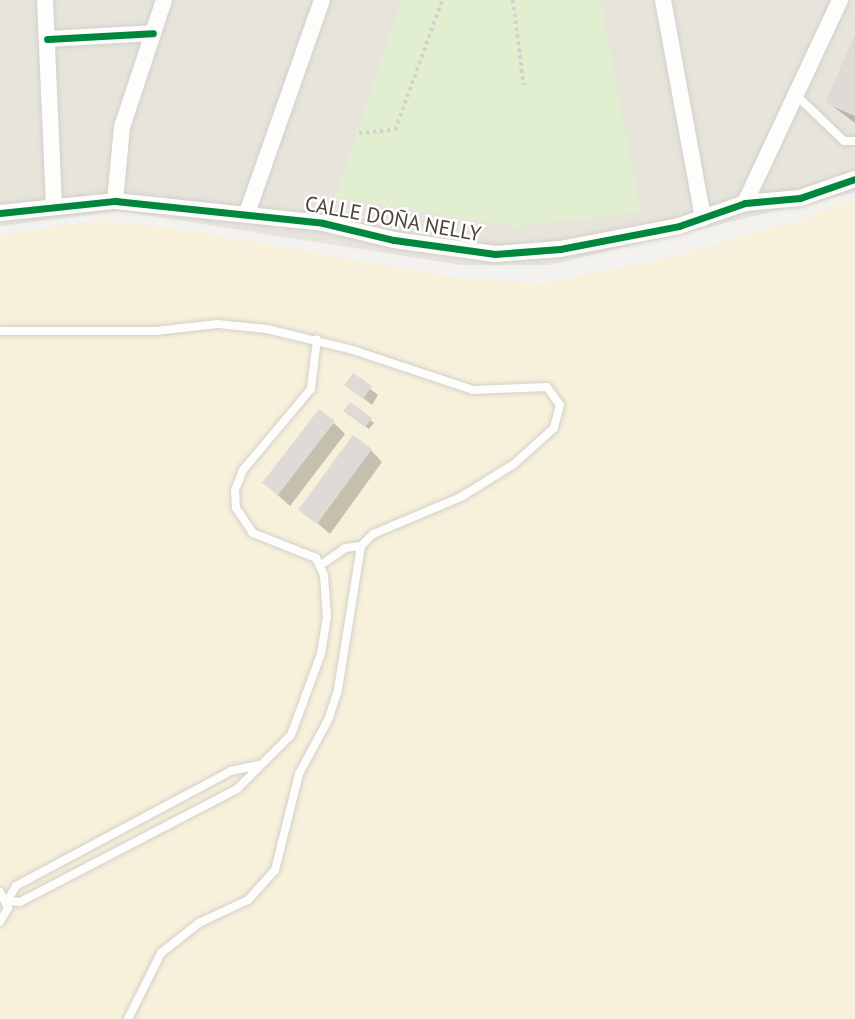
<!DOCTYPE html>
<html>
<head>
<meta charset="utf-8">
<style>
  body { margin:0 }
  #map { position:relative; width:855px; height:1019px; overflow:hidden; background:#f4f2ee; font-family:"PT Sans",sans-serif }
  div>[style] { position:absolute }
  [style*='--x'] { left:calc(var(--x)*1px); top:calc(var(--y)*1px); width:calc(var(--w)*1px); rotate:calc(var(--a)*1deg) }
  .residential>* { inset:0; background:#e7e4dc }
  .green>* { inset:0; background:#e1eecf }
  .sand>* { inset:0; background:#f7f0da }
  .shadow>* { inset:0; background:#0003 }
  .building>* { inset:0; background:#dedbd6 }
  .path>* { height:3.5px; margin-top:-1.75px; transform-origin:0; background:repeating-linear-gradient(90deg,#d3d2cc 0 3.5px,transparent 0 7px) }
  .roads { filter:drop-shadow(0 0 2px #d2d0cb) drop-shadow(0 0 2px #d2d0cb) }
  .service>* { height:8px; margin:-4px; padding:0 4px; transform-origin:4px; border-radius:4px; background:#fdfdfc }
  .minor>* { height:16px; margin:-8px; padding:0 8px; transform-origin:8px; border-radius:8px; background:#fdfdfc }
  .cycleway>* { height:7px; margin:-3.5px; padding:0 3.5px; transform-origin:3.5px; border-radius:3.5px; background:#00873e }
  span { translate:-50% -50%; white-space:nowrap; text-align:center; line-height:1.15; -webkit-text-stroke:5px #fff; paint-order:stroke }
  .street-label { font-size:21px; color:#4b4439 }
</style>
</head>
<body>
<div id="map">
  <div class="residential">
    <i style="clip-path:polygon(0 0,855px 0,855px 192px,550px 265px,461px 265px,120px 211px,0 226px)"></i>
  </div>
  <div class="green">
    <i style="clip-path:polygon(402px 0,600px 0,641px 212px,515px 227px,335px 197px)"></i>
  </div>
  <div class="sand">
    <i style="clip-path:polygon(855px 199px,855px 1019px,0 1019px,0 235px,101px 220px,185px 230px,445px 276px,541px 284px,654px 261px,796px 222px)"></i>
  </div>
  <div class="shadow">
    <i style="clip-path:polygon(855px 39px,855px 123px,827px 102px)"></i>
    <i style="clip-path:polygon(353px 375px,378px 395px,372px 405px,346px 385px)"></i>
    <i style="clip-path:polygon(351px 404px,374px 423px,369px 429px,349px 414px)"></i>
    <i style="clip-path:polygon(334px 423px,345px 434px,290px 506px,264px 483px)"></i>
    <i style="clip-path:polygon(371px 450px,382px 462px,330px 534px,301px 509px)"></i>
  </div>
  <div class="building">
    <i style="clip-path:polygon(855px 34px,855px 116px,825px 103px)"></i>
    <i style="clip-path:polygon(353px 373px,372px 386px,363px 399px,344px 385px)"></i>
    <i style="clip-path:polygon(350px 402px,372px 418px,365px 427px,343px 411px)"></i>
    <i style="clip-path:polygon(319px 409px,335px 421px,278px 495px,262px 483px)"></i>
    <i style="clip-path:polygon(353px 435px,372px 449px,317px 524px,298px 510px)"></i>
  </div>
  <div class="path">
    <i style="--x:513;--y:0;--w:86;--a:82.6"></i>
    <i style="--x:359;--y:133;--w:36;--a:-5"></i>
    <i style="--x:395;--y:130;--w:138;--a:-70.1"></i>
  </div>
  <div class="roads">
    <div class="service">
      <i style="--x:796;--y:95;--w:66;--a:43.8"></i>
      <i style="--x:844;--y:141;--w:11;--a:0"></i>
      <i style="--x:0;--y:331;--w:156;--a:0"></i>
      <i style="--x:156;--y:331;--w:62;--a:-6.4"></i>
      <i style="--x:218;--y:324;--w:49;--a:5.8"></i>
      <i style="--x:267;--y:329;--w:89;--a:13.7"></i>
      <i style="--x:353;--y:350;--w:126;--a:18.4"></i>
      <i style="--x:473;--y:390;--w:74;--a:-2.3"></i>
      <i style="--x:547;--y:387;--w:22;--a:54"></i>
      <i style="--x:560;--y:405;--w:24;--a:105"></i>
      <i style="--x:554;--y:428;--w:54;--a:138"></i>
      <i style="--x:514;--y:464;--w:62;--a:148.1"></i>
      <i style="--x:461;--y:497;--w:95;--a:157.2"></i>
      <i style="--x:373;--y:534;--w:17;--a:135"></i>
      <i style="--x:361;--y:546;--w:146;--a:99.1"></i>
      <i style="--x:338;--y:690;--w:29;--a:108"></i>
      <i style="--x:329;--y:718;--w:64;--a:118.2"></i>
      <i style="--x:299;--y:774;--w:99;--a:104"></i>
      <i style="--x:275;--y:870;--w:40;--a:132"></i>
      <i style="--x:248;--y:900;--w:54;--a:154.9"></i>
      <i style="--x:199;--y:923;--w:48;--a:141.7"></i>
      <i style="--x:161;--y:953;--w:74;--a:116.6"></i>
      <i style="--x:321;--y:565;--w:29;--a:-35"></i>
      <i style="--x:345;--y:548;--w:16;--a:-7"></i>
      <i style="--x:259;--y:765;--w:29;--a:168"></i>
      <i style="--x:231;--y:771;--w:244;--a:151.9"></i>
      <i style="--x:16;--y:886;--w:17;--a:121"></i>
      <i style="--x:7;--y:901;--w:13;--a:4"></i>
      <i style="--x:20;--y:902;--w:245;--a:-27.5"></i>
      <i style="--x:237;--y:789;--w:76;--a:-45"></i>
      <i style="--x:291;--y:735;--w:86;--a:-69.7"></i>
      <i style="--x:321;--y:654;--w:36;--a:-81"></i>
      <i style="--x:327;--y:618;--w:43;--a:-94"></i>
      <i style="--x:324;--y:575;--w:19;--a:-115"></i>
      <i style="--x:316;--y:558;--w:68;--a:-158.4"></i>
      <i style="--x:253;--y:533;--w:30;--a:-124"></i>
      <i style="--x:236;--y:508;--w:18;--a:-93"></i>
      <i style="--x:235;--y:490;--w:22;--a:-68"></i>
      <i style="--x:243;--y:470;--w:106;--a:-50"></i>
      <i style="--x:311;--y:389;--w:50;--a:-83.2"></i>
      <i style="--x:0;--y:892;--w:18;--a:63"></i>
      <i style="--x:8;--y:908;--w:16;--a:120"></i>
    </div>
    <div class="minor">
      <i style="--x:45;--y:0;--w:207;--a:87.5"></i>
      <i style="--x:663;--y:0;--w:222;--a:79.6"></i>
      <i style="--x:47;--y:39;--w:106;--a:-3.2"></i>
      <i style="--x:115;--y:201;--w:74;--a:-84.6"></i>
      <i style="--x:122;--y:127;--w:134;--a:-71.7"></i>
      <i style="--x:745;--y:203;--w:224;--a:-64.9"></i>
      <i style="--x:0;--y:213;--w:116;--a:-6"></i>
      <i style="--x:115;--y:201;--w:209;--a:6"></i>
      <i style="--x:323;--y:223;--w:73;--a:13.5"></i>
      <i style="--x:394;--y:240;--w:102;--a:7.9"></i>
      <i style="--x:495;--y:254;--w:65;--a:-4.4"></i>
      <i style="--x:560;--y:249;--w:121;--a:-10.9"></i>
      <i style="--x:679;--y:226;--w:70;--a:-19.2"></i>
      <i style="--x:745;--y:203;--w:55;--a:-5.2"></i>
      <i style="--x:800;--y:198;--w:58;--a:-19.1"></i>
      <i style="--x:247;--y:213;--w:226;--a:-70.6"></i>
    </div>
  </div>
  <div class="cycleway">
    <i style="--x:47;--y:39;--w:106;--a:-3.2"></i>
    <i style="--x:0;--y:213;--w:116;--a:-6"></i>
    <i style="--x:115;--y:201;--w:209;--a:6"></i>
    <i style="--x:323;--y:223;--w:73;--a:13.5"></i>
    <i style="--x:394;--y:240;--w:102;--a:7.9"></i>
    <i style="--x:495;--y:254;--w:65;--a:-4.4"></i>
    <i style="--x:560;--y:249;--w:121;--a:-10.9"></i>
    <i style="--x:679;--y:226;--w:70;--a:-19.2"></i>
    <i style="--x:745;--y:203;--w:55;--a:-5.2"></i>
    <i style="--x:800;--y:198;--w:58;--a:-19.1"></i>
  </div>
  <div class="street-label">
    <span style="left:393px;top:219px;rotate:10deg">CALLE DOÑA NELLY</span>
  </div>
</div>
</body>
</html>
